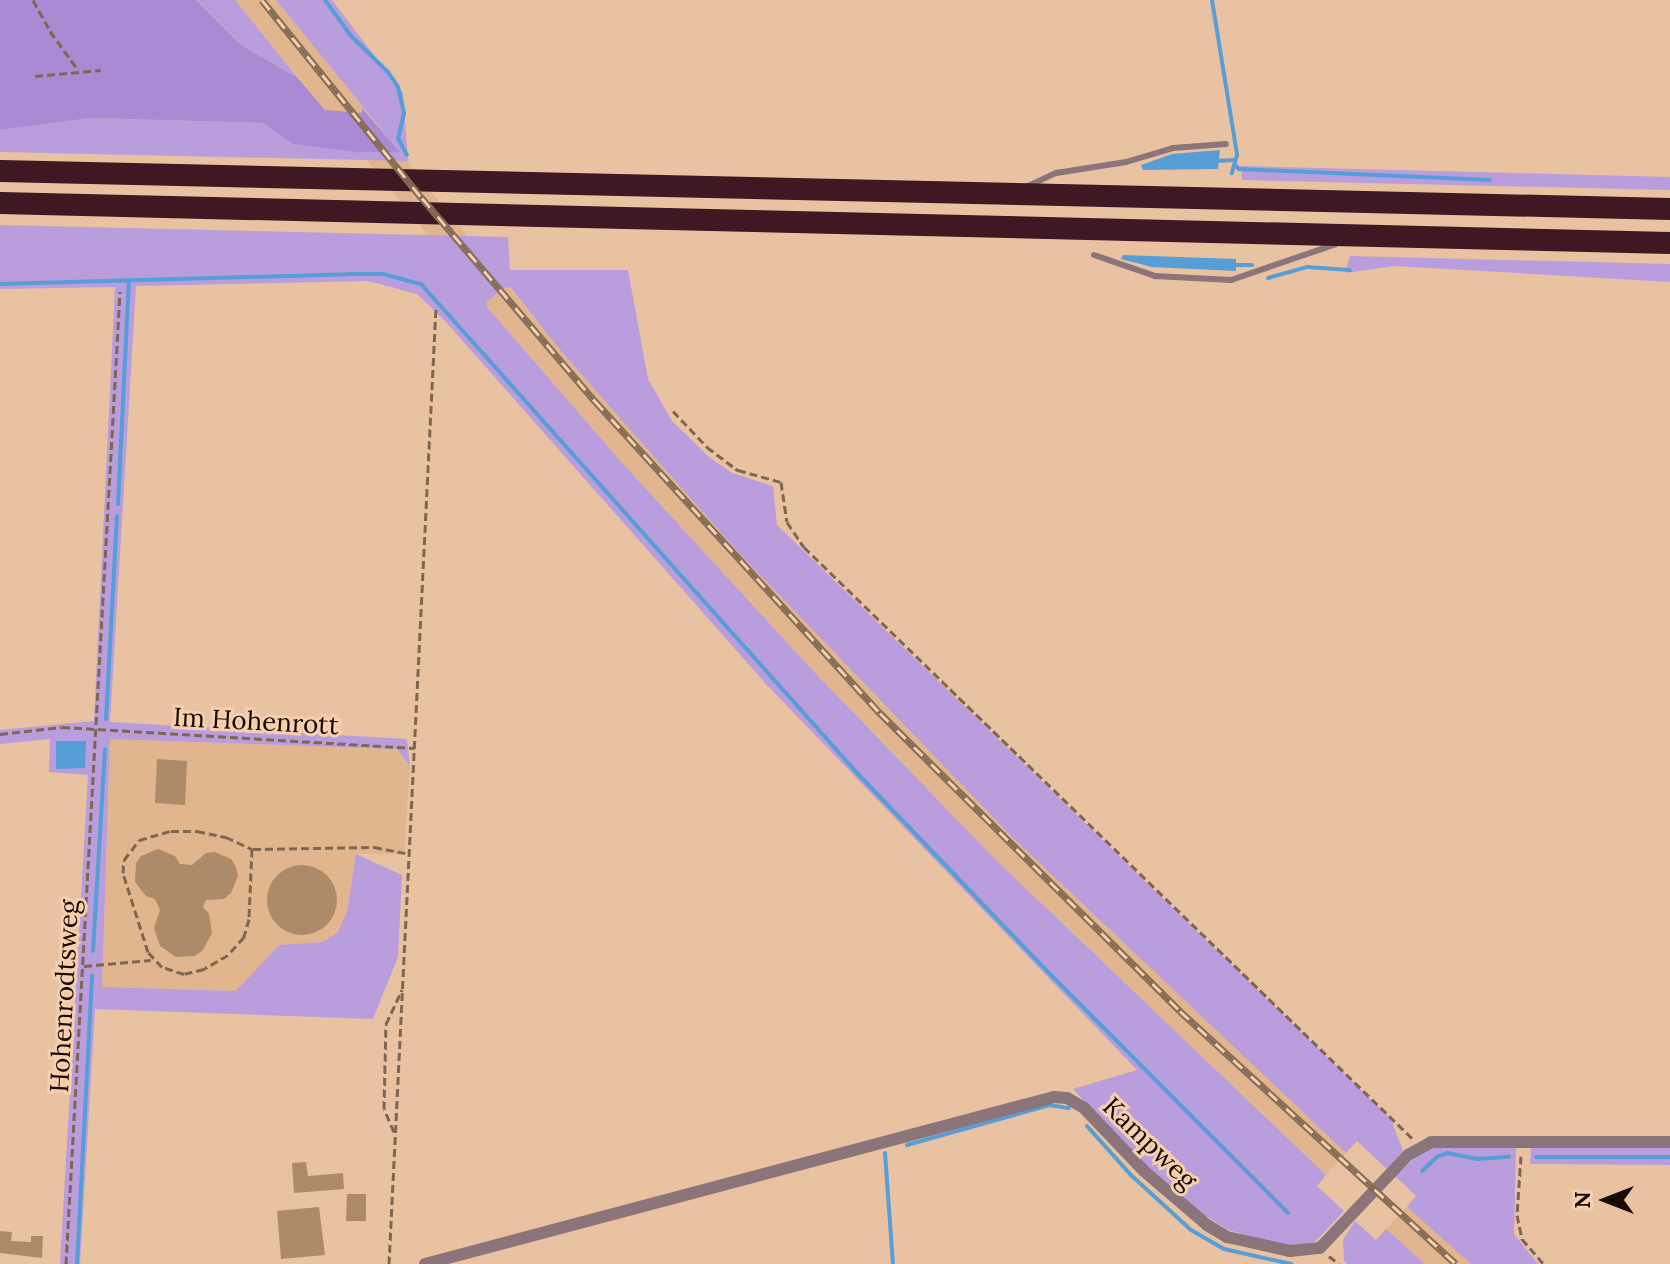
<!DOCTYPE html>
<html>
<head>
<meta charset="utf-8">
<style>
  body { margin:0 }
  #map { position:relative; width:1670px; height:1264px; overflow:hidden; background:#e9c3a1; font-family:Lora,serif }
  div>[style] { position:absolute }
  [style*='--x'] { left:calc(var(--x)*1px); top:calc(var(--y)*1px); width:calc(var(--w)*1px); rotate:calc(var(--a)*1deg) }
  .built>* { inset:0; background:#e1b68e }
  .green>* { inset:0; background:#b99ddc }
  .forest>* { inset:0; background:#aa8ad2 }
  .water>* { inset:0; background:#579ed6 }
  .stream>* { height:4px; margin:-2px; padding:0 2px; transform-origin:2px; border-radius:2px; background:#579ed6 }
  .building>* { inset:0; background:#ad8a69 }
  .round { border-radius:50% }
  .path>* { height:3px; margin-top:-1.5px; transform-origin:0; background:repeating-linear-gradient(90deg,#7f6651 0 8px,transparent 0 12px) }
  .service>* { height:6px; margin:-3px; padding:0 3px; transform-origin:3px; border-radius:3px; background:#8b757a }
  .minor>* { height:12px; margin:-6px; padding:0 6px; transform-origin:6px; border-radius:6px; background:#8b757a }
  .motorway>* { height:22px; margin:-11px; padding:0 11px; transform-origin:11px; border-radius:11px; background:#3f1823 }
  .rail>* { height:7px; margin-top:-3.5px; transform-origin:0; background:repeating-linear-gradient(90deg,#f6d0ae 0 12px,#856c55 0 24px); box-sizing:border-box; border-block:2px solid #856c55 }
  span { translate:-50% -50%; white-space:nowrap; text-align:center; line-height:1.15; -webkit-text-stroke:6px #f6d0ae; paint-order:stroke }
  .street-label { font-size:26px; color:#160a01 }
  .north { position:absolute; left:1566px; top:1160px; width:80px; height:80px; -webkit-text-stroke:6px #f6d0ae; paint-order:stroke; rotate:270deg; font-size:22px; font-weight:700; line-height:32px; text-align:center; color:#160a01 }
  .north::after { content:''; display:block; margin:auto; width:28px; height:36px; background:#160a01; clip-path:polygon(50% 0,100% 100%,50% 72%,0 100%) }
</style>
</head>
<body>
<div id="map">
  <div class="built">
    <i style="clip-path:polygon(235px 0,276px 0,560px 350px,738px 552px,1013px 838px,1346px 1153px,1326px 1175px,994px 858px,815px 673px,624px 465px,487px 307px)"></i>
    <i style="clip-path:polygon(110px 738px,397px 749px,410px 766px,404px 854px,356px 854px,347px 912px,337px 933px,323px 942px,279px 945px,236px 991px,102px 987px)"></i>
    <i style="clip-path:polygon(1407px 1207px,1471px 1264px,1425px 1264px,1386px 1229px)"></i>
  </div>
  <div class="green">
    <i style="clip-path:polygon(196px 0,235px 0,298px 78px,241px 45px)"></i>
    <i style="clip-path:polygon(276px 0,332px 0,403px 93px,408px 161px,0 152px,0 130px,91px 118px,263px 123px,294px 144px,399px 151px)"></i>
    <i style="clip-path:polygon(1241px 166px,1670px 177px,1670px 190px,1242px 180px)"></i>
    <i style="clip-path:polygon(0 225px,508px 237px,510px 270px,628px 270px,648px 379px,672px 421px,709px 457px,732px 473px,773px 486px,777px 525px,1391px 1119px,1403px 1151px,1387px 1169px,1357px 1141px,1346px 1153px,1013px 838px,738px 552px,560px 350px,511px 288px,506px 287px,486px 302px,487px 307px,624px 465px,815px 673px,994px 858px,1326px 1175px,1317px 1186px,1344px 1211px,1316px 1241px,1301px 1245px,1282px 1245px,1228px 1230px,1190px 1206px,1140px 1160px,1073px 1089px,1137px 1070px,766px 684px,445px 321px,417px 294px,368px 281px,136px 286px,110px 722px,407px 739px,410px 766px,397px 749px,110px 739px,102px 987px,236px 991px,279px 945px,323px 942px,337px 933px,347px 912px,356px 854px,402px 875px,398px 957px,373px 1019px,95px 1009px,80px 1264px,60px 1264px,88px 775px,49px 772px,50px 739px,0 744px,0 730px,94px 721px,115px 287px,0 289px)"></i>
    <i style="clip-path:polygon(1350px 256px,1670px 264px,1670px 282px,1395px 266px,1345px 273px)"></i>
    <i style="clip-path:polygon(1447px 1144px,1516px 1146px,1514px 1234px,1538px 1264px,1471px 1264px,1407px 1207px,1416px 1196px,1395px 1176px,1424px 1150px)"></i>
    <i style="clip-path:polygon(1531px 1148px,1670px 1148px,1670px 1165px,1530px 1164px)"></i>
    <i style="clip-path:polygon(1355px 1221px,1376px 1240px,1386px 1229px,1425px 1264px,1347px 1264px,1344px 1261px,1343px 1240px)"></i>
  </div>
  <div class="forest">
    <i style="clip-path:polygon(0 0,196px 0,241px 45px,298px 78px,325px 110px,362px 113px,362px 108px,400px 152px,358px 152px,293px 144px,263px 123px,91px 118px,0 130px)"></i>
  </div>
  <div class="water">
    <i style="clip-path:polygon(1220px 150px,1218px 169px,1143px 170px,1141px 165px,1172px 154px)"></i>
    <i style="clip-path:polygon(1123px 255px,1236px 259px,1236px 271px,1152px 267px,1121px 259px)"></i>
    <i style="clip-path:polygon(56px 741px,86px 741px,85px 768px,56px 769px)"></i>
  </div>
  <div class="stream">
    <i style="--x:325;--y:0;--w:44;--a:54.2"></i>
    <i style="--x:351;--y:36;--w:52;--a:44.2"></i>
    <i style="--x:388;--y:72;--w:18;--a:56"></i>
    <i style="--x:398;--y:87;--w:27;--a:77"></i>
    <i style="--x:404;--y:113;--w:26;--a:103"></i>
    <i style="--x:398;--y:138;--w:19;--a:62"></i>
    <i style="--x:1212;--y:0;--w:157;--a:80.8"></i>
    <i style="--x:1237;--y:155;--w:19;--a:106"></i>
    <i style="--x:1216;--y:161;--w:19;--a:-3"></i>
    <i style="--x:1235;--y:165;--w:6;--a:45"></i>
    <i style="--x:1239;--y:169;--w:251;--a:2.5"></i>
    <i style="--x:1234;--y:265;--w:18;--a:0"></i>
    <i style="--x:1268;--y:278;--w:41;--a:-15.8"></i>
    <i style="--x:1307;--y:267;--w:43;--a:4"></i>
    <i style="--x:0;--y:284;--w:350;--a:-1.6"></i>
    <i style="--x:350;--y:274;--w:33;--a:0"></i>
    <i style="--x:383;--y:274;--w:39;--a:15"></i>
    <i style="--x:421;--y:284;--w:657;--a:48.27"></i>
    <i style="--x:858;--y:774;--w:267;--a:46.2"></i>
    <i style="--x:1043;--y:967;--w:347;--a:45.1"></i>
    <i style="--x:118;--y:504;--w:224;--a:-87.2"></i>
    <i style="--x:106;--y:719;--w:203;--a:-86.9"></i>
    <i style="--x:93;--y:951;--w:202;--a:-86.6"></i>
    <i style="--x:1087;--y:1126;--w:66;--a:48.1"></i>
    <i style="--x:1131;--y:1175;--w:81;--a:42.5"></i>
    <i style="--x:1191;--y:1230;--w:38;--a:30"></i>
    <i style="--x:1224;--y:1249;--w:69;--a:12.6"></i>
    <i style="--x:907;--y:1145;--w:148;--a:-15.7"></i>
    <i style="--x:1049;--y:1105;--w:20;--a:9"></i>
    <i style="--x:885;--y:1153;--w:111;--a:85.9"></i>
    <i style="--x:1536;--y:1157;--w:134;--a:0"></i>
    <i style="--x:1422;--y:1171;--w:21;--a:-43"></i>
    <i style="--x:1437;--y:1157;--w:11;--a:-22"></i>
    <i style="--x:1447;--y:1153;--w:31;--a:11"></i>
    <i style="--x:1477;--y:1159;--w:32;--a:-4"></i>
    <i style="--x:77;--y:1264;--w:289;--a:-87"></i>
  </div>
  <div class="building">
    <i style="clip-path:polygon(157px 759px,187px 761px,185px 805px,155px 803px)"></i>
    <i style="clip-path:polygon(158px 849px,175px 856px,180px 864px,192px 865px,206px 853px,215px 852px,231px 859px,236px 867px,238px 876px,231px 893px,224px 899px,206px 900px,203px 907px,209px 914px,212px 933px,203px 950px,195px 956px,176px 957px,160px 946px,154px 928px,160px 910px,155px 899px,146px 896px,135px 882px,136px 863px,141px 856px)"></i>
    <i class="round" style="left:267px;top:865px;width:70px;height:70px"></i>
    <i style="clip-path:polygon(306px 1162px,308px 1176px,343px 1173px,344px 1189px,294px 1193px,292px 1163px)"></i>
    <i style="clip-path:polygon(347px 1194px,366px 1194px,366px 1221px,346px 1221px)"></i>
    <i style="clip-path:polygon(319px 1207px,325px 1255px,281px 1259px,277px 1211px)"></i>
    <i style="clip-path:polygon(0 1231px,12px 1232px,11px 1241px,31px 1242px,31px 1236px,43px 1236px,42px 1258px,0 1253px)"></i>
  </div>
  <div class="path">
    <i style="--x:33;--y:0;--w:35;--a:61"></i>
    <i style="--x:50;--y:31;--w:48;--a:54.3"></i>
    <i style="--x:35;--y:76;--w:66;--a:-5.2"></i>
    <i style="--x:673;--y:411;--w:50;--a:46.6"></i>
    <i style="--x:707;--y:447;--w:39;--a:37"></i>
    <i style="--x:738;--y:470;--w:45;--a:15.6"></i>
    <i style="--x:781;--y:482;--w:40;--a:81.5"></i>
    <i style="--x:787;--y:522;--w:30;--a:56"></i>
    <i style="--x:804;--y:547;--w:848;--a:44.19"></i>
    <i style="--x:0;--y:734;--w:62;--a:-6.4"></i>
    <i style="--x:62;--y:727;--w:353;--a:3.4"></i>
    <i style="--x:171;--y:831;--w:26;--a:0"></i>
    <i style="--x:197;--y:831;--w:30;--a:12"></i>
    <i style="--x:226;--y:837;--w:29;--a:25"></i>
    <i style="--x:252;--y:849;--w:70;--a:92.5"></i>
    <i style="--x:249;--y:919;--w:19;--a:106"></i>
    <i style="--x:244;--y:937;--w:24;--a:132"></i>
    <i style="--x:228;--y:955;--w:28;--a:150"></i>
    <i style="--x:204;--y:969;--w:21;--a:166"></i>
    <i style="--x:184;--y:974;--w:23;--a:-162"></i>
    <i style="--x:162;--y:967;--w:21;--a:-133"></i>
    <i style="--x:148;--y:952;--w:83;--a:-107.6"></i>
    <i style="--x:123;--y:873;--w:13;--a:-86"></i>
    <i style="--x:124;--y:860;--w:25;--a:-53"></i>
    <i style="--x:139;--y:840;--w:33;--a:-16"></i>
    <i style="--x:253;--y:849;--w:121;--a:-0.9"></i>
    <i style="--x:374;--y:847;--w:36;--a:11"></i>
    <i style="--x:84;--y:966;--w:67;--a:-5.1"></i>
    <i style="--x:394;--y:1132;--w:25;--a:-113"></i>
    <i style="--x:384;--y:1109;--w:85;--a:-88.7"></i>
    <i style="--x:386;--y:1024;--w:38;--a:-65"></i>
    <i style="--x:1521;--y:1156;--w:59;--a:93.9"></i>
    <i style="--x:1517;--y:1215;--w:25;--a:78"></i>
    <i style="--x:1522;--y:1239;--w:33;--a:49"></i>
    <i style="--x:1329;--y:1256;--w:13;--a:39"></i>
    <i style="--x:66;--y:1264;--w:974;--a:-86.82"></i>
    <i style="--x:389;--y:1264;--w:959;--a:-87.19"></i>
  </div>
  <div class="service">
    <i style="--x:1028;--y:186;--w:31;--a:-25"></i>
    <i style="--x:1056;--y:173;--w:71;--a:-8.9"></i>
    <i style="--x:1126;--y:162;--w:49;--a:-16.6"></i>
    <i style="--x:1173;--y:148;--w:53;--a:-4.3"></i>
    <i style="--x:1094;--y:255;--w:65;--a:19"></i>
    <i style="--x:1155;--y:276;--w:76;--a:3"></i>
    <i style="--x:1231;--y:280;--w:111;--a:-18.9"></i>
  </div>
  <div class="minor">
    <i style="--x:425;--y:1264;--w:651;--a:-14.87"></i>
    <i style="--x:1054;--y:1097;--w:13;--a:4"></i>
    <i style="--x:1067;--y:1098;--w:20;--a:30"></i>
    <i style="--x:1084;--y:1108;--w:87;--a:46.4"></i>
    <i style="--x:1144;--y:1171;--w:83;--a:40.6"></i>
    <i style="--x:1207;--y:1225;--w:23;--a:31"></i>
    <i style="--x:1227;--y:1237;--w:65;--a:12.5"></i>
    <i style="--x:1290;--y:1251;--w:30;--a:-6"></i>
    <i style="--x:1320;--y:1248;--w:128;--a:-46.6"></i>
    <i style="--x:1408;--y:1155;--w:26;--a:-29"></i>
    <i style="--x:1431;--y:1142;--w:239;--a:0"></i>
  </div>
  <div class="motorway">
    <i style="--x:0;--y:171;--w:1670;--a:1.3"></i>
    <i style="--x:0;--y:203;--w:1670;--a:1.37"></i>
  </div>
  <div class="rail">
    <i style="--x:262;--y:0;--w:255;--a:51.1"></i>
    <i style="--x:422;--y:198;--w:267;--a:49.6"></i>
    <i style="--x:595;--y:401;--w:423;--a:47.6"></i>
    <i style="--x:880;--y:713;--w:423;--a:44.8"></i>
    <i style="--x:1180;--y:1011;--w:374;--a:42.5"></i>
  </div>
  <div class="street-label">
    <span style="left:256px;top:721px;rotate:3deg">Im Hohenrott</span>
    <span style="left:64px;top:996px;rotate:-87deg">Hohenrodtsweg</span>
    <span style="left:1150px;top:1143px;rotate:44deg">Kampweg</span>
  </div>
  <div class="north">N</div>
</div>
</body>
</html>
